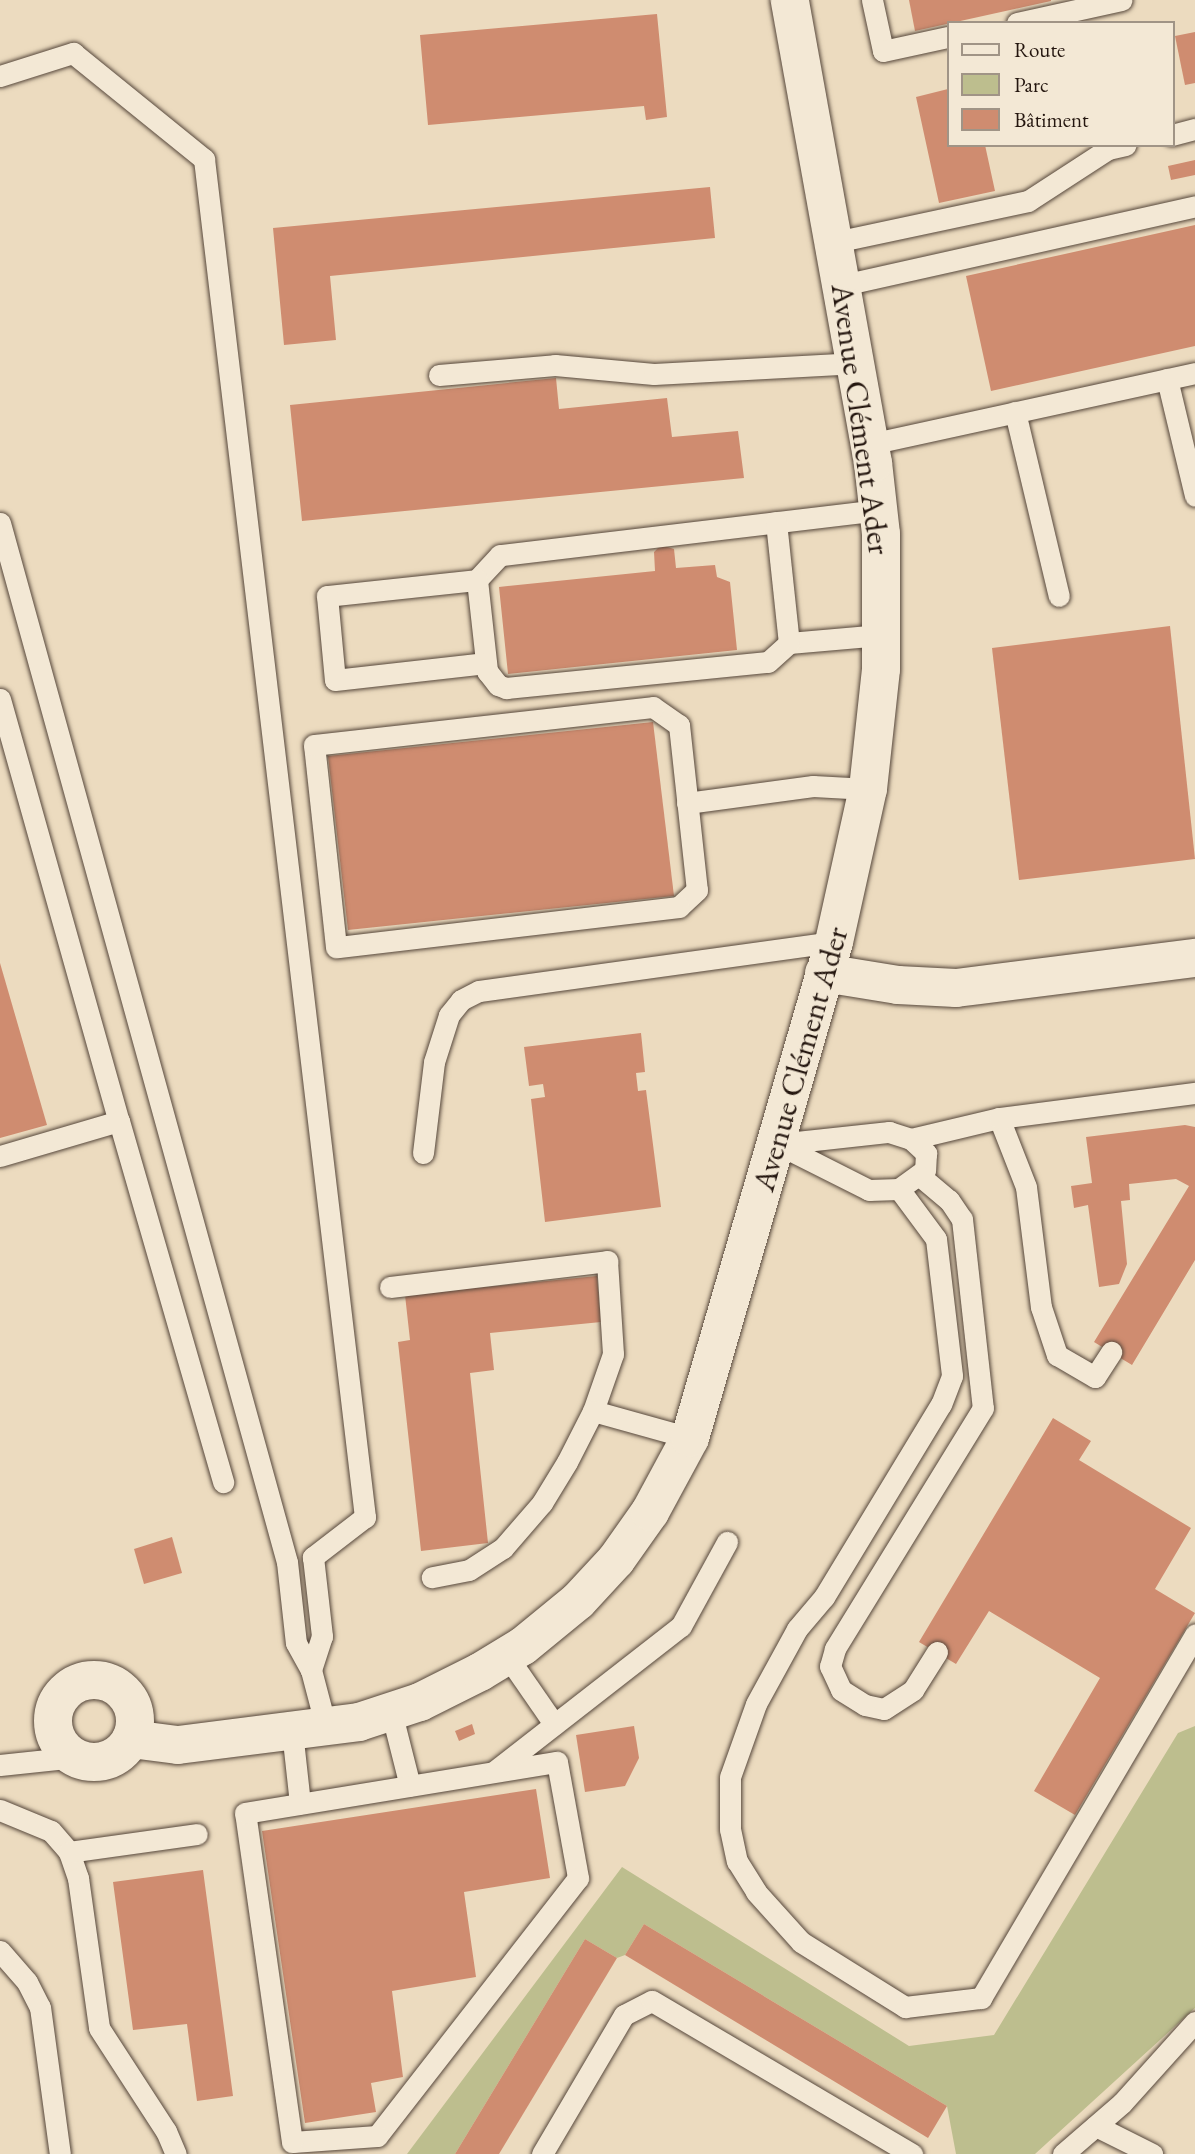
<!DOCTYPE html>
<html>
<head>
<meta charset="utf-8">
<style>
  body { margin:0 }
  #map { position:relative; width:1195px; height:2154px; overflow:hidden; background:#ecdbbf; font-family:"EB Garamond",serif }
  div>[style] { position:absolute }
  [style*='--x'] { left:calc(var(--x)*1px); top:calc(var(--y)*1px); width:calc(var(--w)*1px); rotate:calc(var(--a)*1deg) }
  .green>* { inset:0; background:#bdbe8e }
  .building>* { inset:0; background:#cf8c70 }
  .roads { filter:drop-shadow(0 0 2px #56473b) drop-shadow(0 0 2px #56473b) }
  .service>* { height:21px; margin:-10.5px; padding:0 10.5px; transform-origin:10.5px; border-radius:10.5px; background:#f3e8d5 }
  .minor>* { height:38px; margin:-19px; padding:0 19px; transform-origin:19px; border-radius:19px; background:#f3e8d5 }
  .minor>.ring { margin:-19px; padding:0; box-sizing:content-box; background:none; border:38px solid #f3e8d5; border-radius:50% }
  span { translate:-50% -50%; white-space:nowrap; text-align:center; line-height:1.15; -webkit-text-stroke:5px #f3e8d5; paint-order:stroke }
  .street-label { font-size:32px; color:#24160f }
  .legend { position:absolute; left:947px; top:21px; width:228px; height:126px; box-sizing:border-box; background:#f3e8d5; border:2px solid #a09486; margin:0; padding:9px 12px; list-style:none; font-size:21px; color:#24160f }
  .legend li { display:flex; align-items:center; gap:14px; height:35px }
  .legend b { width:35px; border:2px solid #a09486 }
</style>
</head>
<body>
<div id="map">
  <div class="green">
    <i style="clip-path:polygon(1195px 1726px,1195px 2008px,1035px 2154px,956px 2154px,947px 2106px,644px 1924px,625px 1955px,617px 1958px,585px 1939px,455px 2154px,407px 2154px,622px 1867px,909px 2046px,994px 2035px,1178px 1733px)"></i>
  </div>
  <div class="building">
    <i style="clip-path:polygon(909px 0,1051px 0,1051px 1px,915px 31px)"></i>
    <i style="clip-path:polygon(657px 14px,667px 117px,646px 120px,644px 106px,428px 125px,420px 35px)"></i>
    <i style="clip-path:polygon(1195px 32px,1195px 83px,1185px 85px,1175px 36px)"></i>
    <i style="clip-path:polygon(948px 89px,948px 145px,985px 145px,995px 191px,939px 203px,916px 97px)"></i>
    <i style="clip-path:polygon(1195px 160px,1195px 175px,1171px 180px,1168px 166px)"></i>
    <i style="clip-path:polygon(710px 187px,715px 238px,330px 276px,336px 340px,284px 345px,273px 228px)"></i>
    <i style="clip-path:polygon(1195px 225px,1195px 346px,991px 391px,966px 276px)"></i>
    <i style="clip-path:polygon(556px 378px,559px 409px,667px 398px,672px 437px,738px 431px,744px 478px,302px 521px,290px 405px)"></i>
    <i style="clip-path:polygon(661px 545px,674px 549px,676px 568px,715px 565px,717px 577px,730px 582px,737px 650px,508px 674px,499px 587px,655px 571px,654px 552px)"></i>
    <i style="clip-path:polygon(1170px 626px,1195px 859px,1019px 880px,992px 648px)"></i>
    <i style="clip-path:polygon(653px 722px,674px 896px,348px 930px,328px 756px)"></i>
    <i style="clip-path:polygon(0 963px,47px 1125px,0 1138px)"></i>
    <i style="clip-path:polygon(641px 1033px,645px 1072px,636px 1073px,638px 1091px,646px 1090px,661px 1207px,545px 1222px,531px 1099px,545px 1097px,543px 1084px,529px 1086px,524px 1047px)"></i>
    <i style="clip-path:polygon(1185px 1125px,1195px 1127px,1195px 1260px,1132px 1365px,1094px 1342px,1189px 1186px,1176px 1179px,1129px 1184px,1130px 1200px,1121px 1201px,1127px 1264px,1119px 1284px,1099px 1287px,1088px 1205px,1074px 1208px,1071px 1186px,1092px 1183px,1086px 1137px)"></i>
    <i style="clip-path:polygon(597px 1276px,601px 1322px,490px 1333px,494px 1370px,470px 1373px,488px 1543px,421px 1551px,398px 1342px,410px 1340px,405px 1295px)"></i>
    <i style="clip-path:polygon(1053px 1418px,1091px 1441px,1079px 1460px,1191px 1528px,1155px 1589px,1195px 1613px,1075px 1815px,1034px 1791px,1100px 1678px,989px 1611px,956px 1664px,919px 1642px)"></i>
    <i style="clip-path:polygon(172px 1537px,182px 1573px,144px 1584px,134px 1549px)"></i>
    <i style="clip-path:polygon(472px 1724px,475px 1734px,459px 1741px,455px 1731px)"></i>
    <i style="clip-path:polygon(634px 1726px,639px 1758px,625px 1786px,585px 1792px,576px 1735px)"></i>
    <i style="clip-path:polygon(536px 1789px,550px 1878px,464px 1892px,476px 1977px,392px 1991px,403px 2077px,371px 2083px,376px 2112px,305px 2123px,262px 1831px)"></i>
    <i style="clip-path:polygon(203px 1870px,233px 2096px,197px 2101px,187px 2024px,133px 2030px,113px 1882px)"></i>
    <i style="clip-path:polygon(644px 1924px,947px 2106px,928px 2138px,625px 1955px)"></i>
    <i style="clip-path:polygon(585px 1939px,617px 1958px,499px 2154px,455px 2154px)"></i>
  </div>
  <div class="roads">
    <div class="service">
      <i style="--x:872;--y:0;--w:52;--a:77.8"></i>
      <i style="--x:883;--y:51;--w:66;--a:-12.2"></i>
      <i style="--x:1017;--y:23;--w:107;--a:-12.4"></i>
      <i style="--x:0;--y:76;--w:77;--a:-17.5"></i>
      <i style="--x:73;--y:53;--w:169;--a:39"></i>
      <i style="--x:204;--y:159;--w:1368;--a:83.24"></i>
      <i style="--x:365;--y:1517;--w:66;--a:142.4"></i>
      <i style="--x:313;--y:1557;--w:80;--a:83.5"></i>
      <i style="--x:322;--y:1636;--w:36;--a:108"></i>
      <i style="--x:1172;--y:135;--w:24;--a:-15"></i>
      <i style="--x:835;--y:242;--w:197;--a:-12"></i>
      <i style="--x:1028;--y:201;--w:95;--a:-33"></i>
      <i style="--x:1108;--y:149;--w:18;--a:-13"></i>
      <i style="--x:843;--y:285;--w:361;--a:-12.6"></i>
      <i style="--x:439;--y:375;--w:116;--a:-4.9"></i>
      <i style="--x:555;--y:365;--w:99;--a:5.2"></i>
      <i style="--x:654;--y:374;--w:204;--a:-3.1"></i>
      <i style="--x:1167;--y:379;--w:120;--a:76.5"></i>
      <i style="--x:1015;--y:412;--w:189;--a:76.6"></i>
      <i style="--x:870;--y:444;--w:333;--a:-12.3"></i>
      <i style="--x:879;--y:510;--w:382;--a:173.2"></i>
      <i style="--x:500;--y:555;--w:34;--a:133"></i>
      <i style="--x:477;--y:580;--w:92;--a:83.7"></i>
      <i style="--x:487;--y:671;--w:18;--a:52"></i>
      <i style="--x:498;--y:685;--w:9;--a:21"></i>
      <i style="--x:506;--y:688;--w:263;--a:-5.7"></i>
      <i style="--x:768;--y:662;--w:28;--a:-42"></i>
      <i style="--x:789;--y:643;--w:92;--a:-5"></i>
      <i style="--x:776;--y:522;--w:122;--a:83.9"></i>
      <i style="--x:0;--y:523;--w:1078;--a:74.56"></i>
      <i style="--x:287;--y:1562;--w:81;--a:83.7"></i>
      <i style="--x:296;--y:1643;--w:31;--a:61"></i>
      <i style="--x:311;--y:1670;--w:59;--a:75.3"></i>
      <i style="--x:477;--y:580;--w:151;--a:173.9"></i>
      <i style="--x:327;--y:596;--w:84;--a:84.6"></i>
      <i style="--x:335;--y:680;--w:152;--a:-6.4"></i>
      <i style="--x:0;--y:699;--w:438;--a:74.3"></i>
      <i style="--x:653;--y:707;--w:32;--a:35"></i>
      <i style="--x:679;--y:725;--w:166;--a:83.8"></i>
      <i style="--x:697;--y:890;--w:25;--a:137"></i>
      <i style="--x:679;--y:907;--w:345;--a:173.3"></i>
      <i style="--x:336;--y:947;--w:203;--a:-96.2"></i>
      <i style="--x:314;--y:745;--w:341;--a:-6.4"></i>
      <i style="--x:687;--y:803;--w:127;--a:-7.7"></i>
      <i style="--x:813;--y:786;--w:55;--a:3.1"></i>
      <i style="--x:999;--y:1118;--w:74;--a:68.6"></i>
      <i style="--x:1026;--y:1187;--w:121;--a:82.9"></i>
      <i style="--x:1041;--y:1307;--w:51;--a:71.6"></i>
      <i style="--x:1057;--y:1355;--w:44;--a:30.1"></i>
      <i style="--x:1095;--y:1377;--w:30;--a:-57"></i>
      <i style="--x:889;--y:1132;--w:23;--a:18"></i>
      <i style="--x:911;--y:1139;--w:21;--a:43"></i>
      <i style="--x:926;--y:1153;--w:17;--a:93"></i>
      <i style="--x:925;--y:1170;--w:32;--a:144"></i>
      <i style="--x:899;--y:1189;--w:30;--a:178"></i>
      <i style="--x:869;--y:1190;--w:102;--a:-153.2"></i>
      <i style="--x:778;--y:1144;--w:112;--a:-6.2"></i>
      <i style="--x:911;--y:1139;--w:90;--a:-13.4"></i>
      <i style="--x:999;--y:1118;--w:198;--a:-7.3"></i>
      <i style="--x:423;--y:1153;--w:92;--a:-83.1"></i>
      <i style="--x:434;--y:1062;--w:49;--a:-72.3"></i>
      <i style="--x:449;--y:1015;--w:19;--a:-51"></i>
      <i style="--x:461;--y:1000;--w:20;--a:-27"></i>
      <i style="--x:479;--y:991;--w:358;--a:-7.9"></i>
      <i style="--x:0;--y:1156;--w:124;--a:-16.4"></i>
      <i style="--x:119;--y:1121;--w:376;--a:73.9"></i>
      <i style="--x:920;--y:1176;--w:38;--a:40"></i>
      <i style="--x:949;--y:1200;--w:23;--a:56"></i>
      <i style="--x:962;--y:1219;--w:190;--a:83.7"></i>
      <i style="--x:983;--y:1408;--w:283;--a:121.6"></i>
      <i style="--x:835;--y:1649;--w:18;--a:106"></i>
      <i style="--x:830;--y:1666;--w:26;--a:65"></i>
      <i style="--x:841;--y:1690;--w:28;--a:32"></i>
      <i style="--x:865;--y:1705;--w:19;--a:12"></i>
      <i style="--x:884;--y:1709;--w:35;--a:-33"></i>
      <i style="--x:913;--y:1690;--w:45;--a:-57.7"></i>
      <i style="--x:899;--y:1189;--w:62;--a:53.5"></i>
      <i style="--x:936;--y:1239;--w:138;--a:83.3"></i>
      <i style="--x:952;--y:1376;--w:30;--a:111"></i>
      <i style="--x:941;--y:1404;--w:226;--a:121.2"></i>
      <i style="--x:824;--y:1597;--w:42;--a:130.2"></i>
      <i style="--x:797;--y:1629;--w:85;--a:118.7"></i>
      <i style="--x:756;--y:1704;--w:77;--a:109.6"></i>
      <i style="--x:730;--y:1777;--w:52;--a:90"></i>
      <i style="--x:730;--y:1829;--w:33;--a:78"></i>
      <i style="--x:737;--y:1861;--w:36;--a:58"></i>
      <i style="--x:756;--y:1892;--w:67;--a:48"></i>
      <i style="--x:801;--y:1942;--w:123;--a:32"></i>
      <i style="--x:905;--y:2007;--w:77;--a:-6.8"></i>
      <i style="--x:981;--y:1998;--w:422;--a:-59.5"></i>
      <i style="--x:390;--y:1287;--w:219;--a:-6.8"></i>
      <i style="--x:607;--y:1261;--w:93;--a:86.3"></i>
      <i style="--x:613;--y:1354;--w:60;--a:109.3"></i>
      <i style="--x:593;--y:1411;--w:57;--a:117"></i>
      <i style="--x:567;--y:1462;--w:48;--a:121.4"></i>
      <i style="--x:542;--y:1503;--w:60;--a:130.9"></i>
      <i style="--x:503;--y:1548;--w:40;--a:147.1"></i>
      <i style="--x:469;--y:1570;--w:38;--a:169"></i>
      <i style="--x:593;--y:1411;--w:101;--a:15.6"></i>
      <i style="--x:507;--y:1656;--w:83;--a:55.3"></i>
      <i style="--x:391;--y:1711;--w:77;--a:75.8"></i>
      <i style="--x:292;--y:1731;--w:73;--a:83.7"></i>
      <i style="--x:557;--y:1762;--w:118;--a:79.7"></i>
      <i style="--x:578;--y:1878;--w:327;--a:127.9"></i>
      <i style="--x:377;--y:2136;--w:85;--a:176"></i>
      <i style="--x:292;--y:2142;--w:332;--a:-98.1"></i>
      <i style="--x:245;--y:1813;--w:316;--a:-9.3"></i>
      <i style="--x:0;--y:1765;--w:76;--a:-6"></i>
      <i style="--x:496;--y:1770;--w:234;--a:-37.9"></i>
      <i style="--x:681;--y:1626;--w:96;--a:-61.3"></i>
      <i style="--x:0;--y:1810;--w:55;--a:22.4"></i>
      <i style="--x:51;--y:1831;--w:28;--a:49"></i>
      <i style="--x:69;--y:1852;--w:28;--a:71"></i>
      <i style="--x:78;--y:1878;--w:151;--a:82"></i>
      <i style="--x:99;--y:2028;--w:123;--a:57"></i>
      <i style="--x:166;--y:2131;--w:25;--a:67"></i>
      <i style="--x:69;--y:1852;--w:129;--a:-8"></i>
      <i style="--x:0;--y:1951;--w:41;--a:48.9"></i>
      <i style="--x:27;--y:1982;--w:28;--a:63"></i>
      <i style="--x:40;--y:2007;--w:148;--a:82.3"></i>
      <i style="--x:1096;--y:2126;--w:63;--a:26.6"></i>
      <i style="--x:542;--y:2154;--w:161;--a:-59.5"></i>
      <i style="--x:624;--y:2015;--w:31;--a:-27"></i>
      <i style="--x:652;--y:2001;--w:302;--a:30.5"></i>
      <i style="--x:1063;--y:2154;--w:78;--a:-40.8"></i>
      <i style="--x:1122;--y:2103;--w:109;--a:-48"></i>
    </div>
    <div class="minor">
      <i style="--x:824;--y:973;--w:75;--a:9.2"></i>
      <i style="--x:898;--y:985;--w:58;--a:3"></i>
      <i style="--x:956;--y:988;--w:241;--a:-7.2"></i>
      <i class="ring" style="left:53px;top:1680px;width:44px;height:44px"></i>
      <i style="--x:131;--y:1739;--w:47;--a:7.3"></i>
      <i style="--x:178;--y:1745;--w:182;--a:-7.2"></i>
      <i style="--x:359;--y:1722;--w:64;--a:-18.2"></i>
      <i style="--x:420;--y:1702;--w:67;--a:-26.6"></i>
      <i style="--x:480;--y:1672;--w:50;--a:-31.2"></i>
      <i style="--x:523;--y:1646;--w:71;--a:-39.3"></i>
      <i style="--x:578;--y:1601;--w:56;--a:-47.2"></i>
      <i style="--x:616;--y:1560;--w:59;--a:-54.7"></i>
      <i style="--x:650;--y:1512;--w:84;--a:-61.6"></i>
      <i style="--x:690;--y:1438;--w:516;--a:-73.81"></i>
      <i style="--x:834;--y:942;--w:157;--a:-77.5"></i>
      <i style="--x:868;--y:789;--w:121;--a:-83.8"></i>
      <i style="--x:881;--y:669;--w:135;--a:-90"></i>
      <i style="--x:881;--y:534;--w:71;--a:-96.4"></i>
      <i style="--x:873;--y:463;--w:470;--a:-100.2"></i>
    </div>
  </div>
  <div class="street-label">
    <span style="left:861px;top:419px;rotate:82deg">Avenue Clément Ader</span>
    <span style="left:800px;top:1059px;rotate:-74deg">Avenue Clément Ader</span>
  </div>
  <ul class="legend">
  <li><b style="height:9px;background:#f3e8d5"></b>Route</li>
  <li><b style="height:19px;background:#bdbe8e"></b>Parc</li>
  <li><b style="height:19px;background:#cf8c70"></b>Bâtiment</li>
  </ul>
</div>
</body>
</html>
